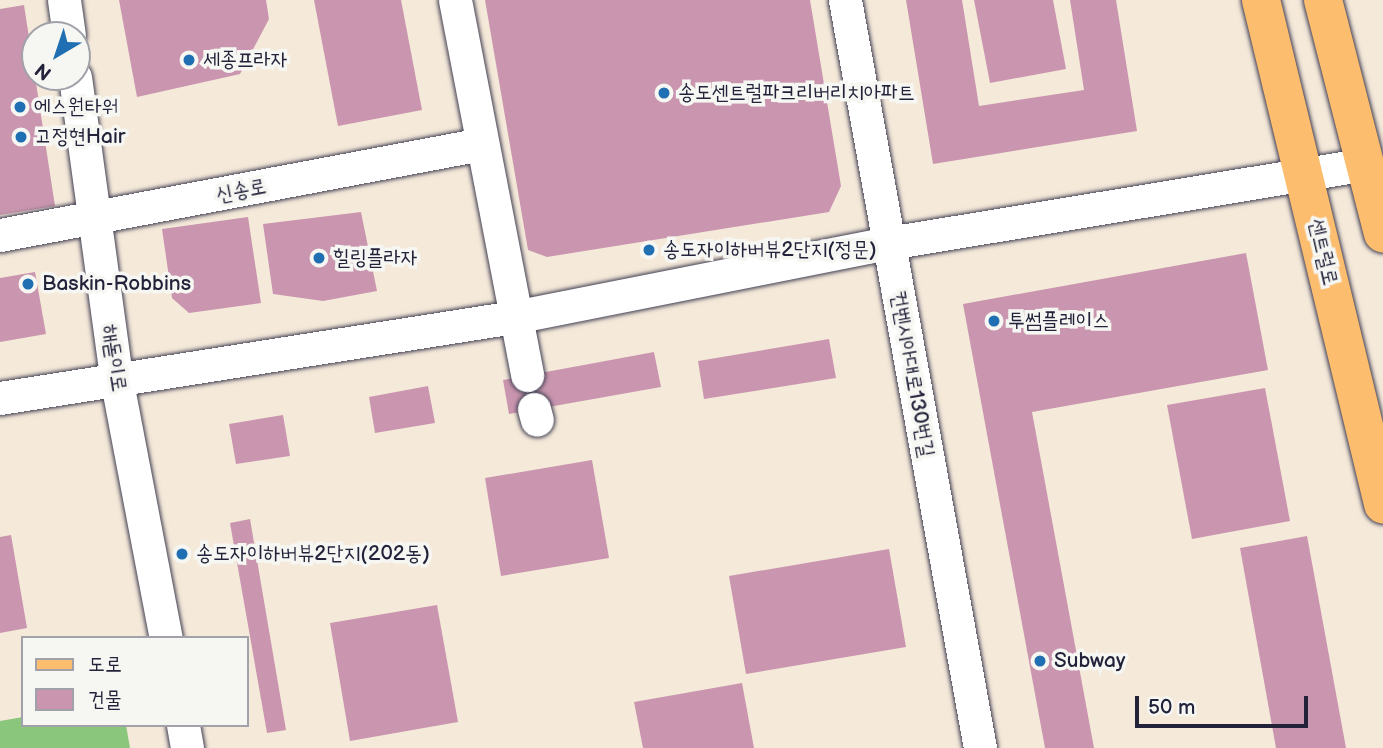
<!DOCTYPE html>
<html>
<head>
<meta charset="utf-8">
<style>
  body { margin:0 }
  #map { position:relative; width:1383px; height:748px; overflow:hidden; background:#f5e9da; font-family:"Balsamiq Sans","Poor Story",sans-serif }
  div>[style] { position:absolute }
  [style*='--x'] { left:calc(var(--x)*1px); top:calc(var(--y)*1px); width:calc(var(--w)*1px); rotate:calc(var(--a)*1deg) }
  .green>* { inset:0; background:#8ac67b }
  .building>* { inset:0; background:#ca96af }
  .roads { filter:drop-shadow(0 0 2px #424053) drop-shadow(0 0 2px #424053) }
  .minor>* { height:33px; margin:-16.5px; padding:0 16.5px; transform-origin:16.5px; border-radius:16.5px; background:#fff }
  .major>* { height:38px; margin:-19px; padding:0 19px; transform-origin:19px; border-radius:19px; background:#fcbd6f }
  .dots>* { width:19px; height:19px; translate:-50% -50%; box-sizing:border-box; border:4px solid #f6f6f2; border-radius:50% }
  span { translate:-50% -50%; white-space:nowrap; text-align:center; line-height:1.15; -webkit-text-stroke:7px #f6f6f2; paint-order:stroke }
  .poi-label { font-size:21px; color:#22223b }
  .left { translate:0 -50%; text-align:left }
  .street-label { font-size:21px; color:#22223b }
  .legend { position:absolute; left:21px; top:636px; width:228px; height:91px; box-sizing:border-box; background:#f6f6f2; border:2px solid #a1a1a9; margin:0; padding:9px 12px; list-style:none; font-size:21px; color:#22223b }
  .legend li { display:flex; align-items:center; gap:14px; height:35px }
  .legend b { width:35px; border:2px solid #a1a1a9 }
  .north { position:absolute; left:21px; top:21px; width:70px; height:70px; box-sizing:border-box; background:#f6f6f2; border:2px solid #a1a1a9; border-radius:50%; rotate:219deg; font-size:19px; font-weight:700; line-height:28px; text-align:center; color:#22223b }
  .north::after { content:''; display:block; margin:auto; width:24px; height:32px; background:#1f6fb2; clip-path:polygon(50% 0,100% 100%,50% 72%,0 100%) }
  .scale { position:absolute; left:1135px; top:696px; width:173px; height:32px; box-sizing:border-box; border:4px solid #22223b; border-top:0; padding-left:9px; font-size:21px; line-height:24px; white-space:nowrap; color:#22223b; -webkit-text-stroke:5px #f6f6f2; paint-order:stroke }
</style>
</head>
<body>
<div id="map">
  <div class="green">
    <i style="clip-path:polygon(23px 717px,23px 725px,126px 725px,130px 748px,0 748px,0 721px)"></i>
  </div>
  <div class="building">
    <i style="clip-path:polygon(119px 0,266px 0,269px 19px,240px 74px,137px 97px)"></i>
    <i style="clip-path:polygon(314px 0,401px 0,422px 110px,338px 126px)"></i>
    <i style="clip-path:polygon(485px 0,810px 0,841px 186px,829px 212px,547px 257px,528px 250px)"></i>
    <i style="clip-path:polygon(906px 0,962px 0,979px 106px,1084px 90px,1070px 0,1116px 0,1137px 131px,933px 164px)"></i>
    <i style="clip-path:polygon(974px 0,1053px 0,1066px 69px,990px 83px)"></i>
    <i style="clip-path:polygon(24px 5px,55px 206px,0 215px,0 9px)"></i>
    <i style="clip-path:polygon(361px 212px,377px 291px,323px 301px,273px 294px,263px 224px)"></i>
    <i style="clip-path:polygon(248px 217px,261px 303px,189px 313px,172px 298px,162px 229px)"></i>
    <i style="clip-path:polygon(1246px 253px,1268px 370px,1032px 412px,1094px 748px,1045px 748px,963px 304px)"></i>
    <i style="clip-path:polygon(35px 272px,46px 334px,0 342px,0 278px)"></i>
    <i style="clip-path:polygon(829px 339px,836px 378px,704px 399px,698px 361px)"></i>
    <i style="clip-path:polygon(654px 352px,661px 387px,509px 414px,503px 380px)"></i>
    <i style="clip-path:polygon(428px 386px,435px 423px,375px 433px,369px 397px)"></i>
    <i style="clip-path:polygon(1265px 388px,1290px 521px,1192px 539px,1167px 405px)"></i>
    <i style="clip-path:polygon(283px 415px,290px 456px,236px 464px,229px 424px)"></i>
    <i style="clip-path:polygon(592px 460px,609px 558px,501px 576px,485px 478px)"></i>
    <i style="clip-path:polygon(250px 519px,286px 730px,267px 733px,230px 523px)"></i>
    <i style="clip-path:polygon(11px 535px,27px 628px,0 633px,0 537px)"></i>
    <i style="clip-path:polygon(1307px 536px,1317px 590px,1346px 748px,1276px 748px,1240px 548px)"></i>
    <i style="clip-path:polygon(889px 549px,906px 647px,746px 674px,729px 576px)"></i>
    <i style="clip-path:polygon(437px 605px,458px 722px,350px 741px,330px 623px)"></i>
    <i style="clip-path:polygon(742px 683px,754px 748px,643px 748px,634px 702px)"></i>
  </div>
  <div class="roads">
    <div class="minor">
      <i style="--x:64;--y:0;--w:35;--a:82"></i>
      <i style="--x:455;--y:0;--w:382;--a:79.1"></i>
      <i style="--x:845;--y:0;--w:760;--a:79.77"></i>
      <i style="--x:75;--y:77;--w:303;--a:82.2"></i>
      <i style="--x:116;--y:377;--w:266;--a:79.2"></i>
      <i style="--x:0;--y:235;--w:490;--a:-10.7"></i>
      <i style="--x:0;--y:398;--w:520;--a:-8.96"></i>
      <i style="--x:514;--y:317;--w:382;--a:-11.2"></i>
      <i style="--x:889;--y:243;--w:484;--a:-9.4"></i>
      <i style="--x:534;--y:409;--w:11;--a:75"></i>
      <i style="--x:183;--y:725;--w:23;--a:80"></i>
    </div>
    <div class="major">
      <i style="--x:1261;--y:0;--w:519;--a:76.39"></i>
      <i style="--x:1323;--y:0;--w:241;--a:75.6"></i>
    </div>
  </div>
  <div class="dots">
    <i style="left:189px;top:60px;background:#1f6fb2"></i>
    <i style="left:664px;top:93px;background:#1f6fb2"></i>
    <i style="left:20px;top:107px;background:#1f6fb2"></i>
    <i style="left:21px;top:137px;background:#1f6fb2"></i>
    <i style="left:649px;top:250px;background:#1f6fb2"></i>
    <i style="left:319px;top:258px;background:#1f6fb2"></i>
    <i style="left:28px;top:284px;background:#1f6fb2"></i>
    <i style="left:994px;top:321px;background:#1f6fb2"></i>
    <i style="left:182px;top:554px;background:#1f6fb2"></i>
    <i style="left:1040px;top:661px;background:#1f6fb2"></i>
  </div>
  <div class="poi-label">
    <span class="left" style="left:203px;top:60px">세종프라자</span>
    <span class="left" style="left:678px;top:93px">송도센트럴파크리버리치아파트</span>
    <span class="left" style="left:34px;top:107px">에스원타워</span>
    <span class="left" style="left:35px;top:137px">고정현Hair</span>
    <span class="left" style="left:663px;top:250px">송도자이하버뷰2단지(정문)</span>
    <span class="left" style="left:333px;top:258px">힐링플라자</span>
    <span class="left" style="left:42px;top:284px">Baskin-Robbins</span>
    <span class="left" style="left:1008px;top:321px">투썸플레이스</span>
    <span class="left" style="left:196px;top:554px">송도자이하버뷰2단지(202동)</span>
    <span class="left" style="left:1054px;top:661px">Subway</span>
  </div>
  <div class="street-label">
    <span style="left:241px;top:191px;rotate:-11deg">신송로</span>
    <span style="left:1323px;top:252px;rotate:77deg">센트럴로</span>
    <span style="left:114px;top:358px;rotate:81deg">해돋이로</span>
    <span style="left:912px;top:374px;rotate:80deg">컨벤시아대로130번길</span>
  </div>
  <ul class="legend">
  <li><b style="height:9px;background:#fcbd6f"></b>도로</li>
  <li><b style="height:19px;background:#ca96af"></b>건물</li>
  </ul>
  <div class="north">N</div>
  <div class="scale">50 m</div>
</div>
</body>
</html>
